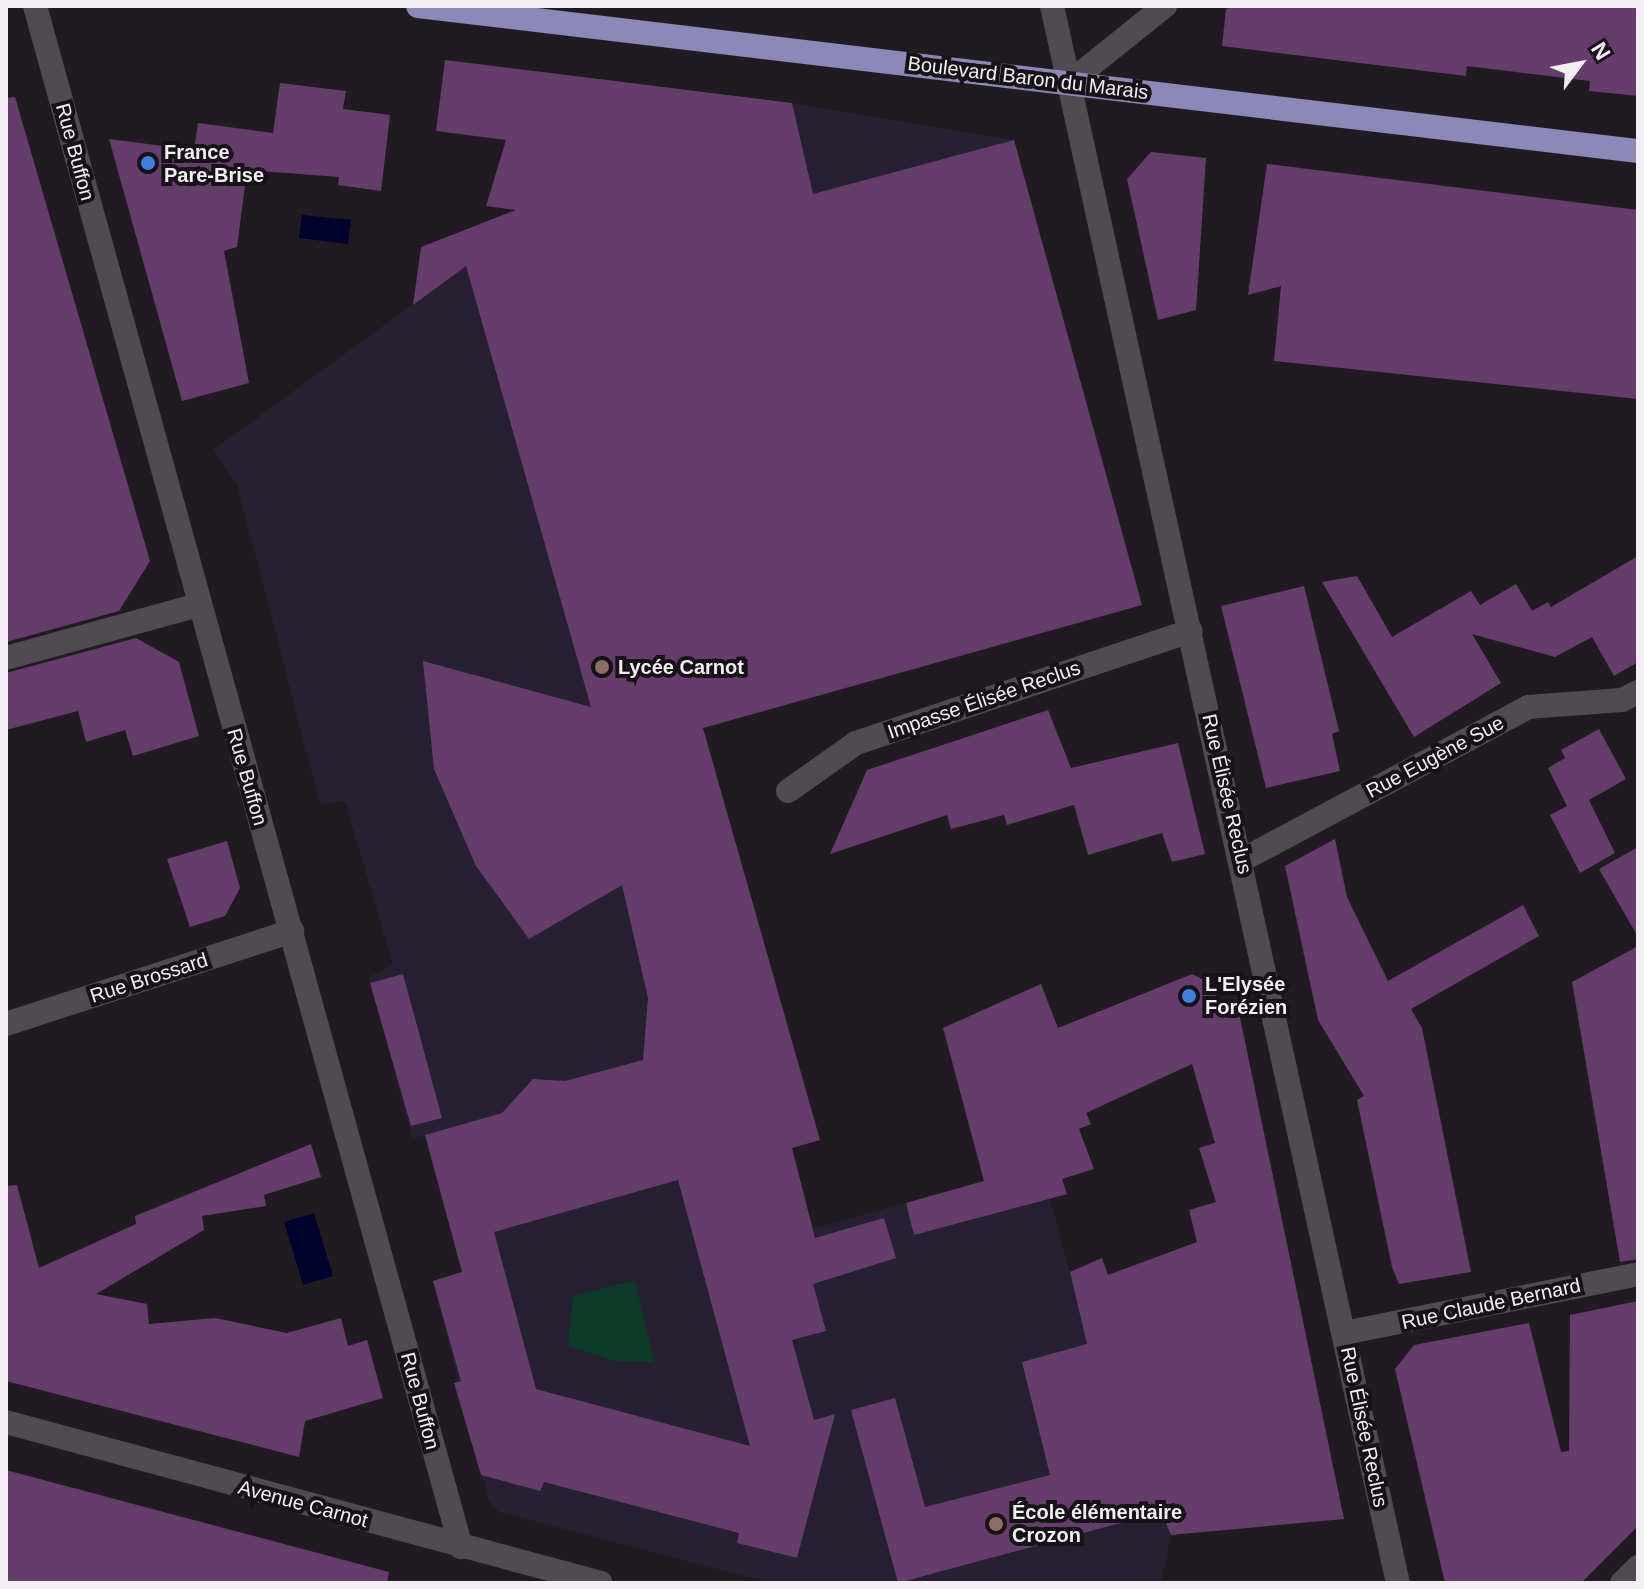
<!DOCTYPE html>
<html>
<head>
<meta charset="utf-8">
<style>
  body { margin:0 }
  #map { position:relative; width:1644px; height:1589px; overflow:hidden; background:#1f1b20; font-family:Arial,sans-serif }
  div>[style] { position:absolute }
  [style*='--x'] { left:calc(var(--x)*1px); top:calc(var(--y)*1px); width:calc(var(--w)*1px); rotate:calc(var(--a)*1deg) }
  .education>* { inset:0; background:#252131 }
  .green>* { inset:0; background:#0d3b2a }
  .water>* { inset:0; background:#00032c }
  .building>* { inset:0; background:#653d6b }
  .minor>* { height:24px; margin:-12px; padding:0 12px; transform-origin:12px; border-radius:12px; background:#504b50 }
  .major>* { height:24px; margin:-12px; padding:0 12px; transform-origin:12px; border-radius:12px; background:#8c88b7 }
  .dots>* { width:22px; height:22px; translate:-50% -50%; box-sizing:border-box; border:4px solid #161217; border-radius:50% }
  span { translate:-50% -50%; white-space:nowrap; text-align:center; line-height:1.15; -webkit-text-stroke:8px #161217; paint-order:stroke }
  .street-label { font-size:20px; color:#f2eff3 }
  .poi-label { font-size:20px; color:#f2eff3; font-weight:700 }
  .left { translate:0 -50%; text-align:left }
  .frame { position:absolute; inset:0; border:8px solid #f2eff3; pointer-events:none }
  .north { position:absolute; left:1540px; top:24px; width:80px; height:80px; -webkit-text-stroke:6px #161217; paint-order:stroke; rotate:58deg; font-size:22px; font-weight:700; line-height:32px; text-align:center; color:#f2eff3 }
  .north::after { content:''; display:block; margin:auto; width:28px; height:36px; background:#f2eff3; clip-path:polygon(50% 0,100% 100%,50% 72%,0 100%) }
</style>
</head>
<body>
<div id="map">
  <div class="education">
    <i style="clip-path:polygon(792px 103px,1014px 140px,1142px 605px,702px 728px,820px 1140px,775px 1153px,765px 1242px,1041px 1165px,1074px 1287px,1171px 1535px,1161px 1583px,770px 1583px,499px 1512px,489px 1502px,433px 1281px,463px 1272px,425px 1136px,412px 1138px,369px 977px,393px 965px,345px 801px,320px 804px,237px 484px,213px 450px,483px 253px)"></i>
  </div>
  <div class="green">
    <i style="clip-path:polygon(635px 1280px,654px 1362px,616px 1361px,568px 1346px,573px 1296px)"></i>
  </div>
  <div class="water">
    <i style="clip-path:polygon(302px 215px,351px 220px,348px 244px,299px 238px)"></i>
    <i style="clip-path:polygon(314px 1213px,333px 1276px,303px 1285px,284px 1222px)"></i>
  </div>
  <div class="building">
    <i style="clip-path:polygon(1237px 6px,1638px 6px,1638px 96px,1589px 91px,1590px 81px,1467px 66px,1466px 76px,1222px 46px,1226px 9px)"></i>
    <i style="clip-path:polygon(evenodd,445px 60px,792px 103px,813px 194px,1014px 140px,1142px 605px,703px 728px,820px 1140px,792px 1148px,815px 1238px,884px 1218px,896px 1258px,813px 1284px,826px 1331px,792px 1340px,814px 1420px,835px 1414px,797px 1558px,737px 1543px,739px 1533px,544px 1482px,540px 1491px,481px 1475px,454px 1383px,461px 1381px,433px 1281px,462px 1272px,425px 1135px,502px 1113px,533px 1079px,565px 1081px,643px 1060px,648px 998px,622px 885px,529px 939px,476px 866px,434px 769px,423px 661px,591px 707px,466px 266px,413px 305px,421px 247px,516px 210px,486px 206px,506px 140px,436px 131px,445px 60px,678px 1180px,750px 1446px,536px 1389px,494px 1232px,678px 1180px)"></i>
    <i style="clip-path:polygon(280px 83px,346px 91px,343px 109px,390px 115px,381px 191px,338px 185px,339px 177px,247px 170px,237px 247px,224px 251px,249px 383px,182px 401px,109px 139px,194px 150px,198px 123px,273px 133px)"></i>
    <i style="clip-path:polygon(15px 97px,150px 561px,119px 611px,6px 642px,6px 98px)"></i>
    <i style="clip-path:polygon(1151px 152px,1206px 158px,1196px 310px,1158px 320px,1127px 179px)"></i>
    <i style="clip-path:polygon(1267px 164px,1638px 210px,1638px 399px,1274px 361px,1281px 286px,1248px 295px)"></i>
    <i style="clip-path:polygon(1638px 556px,1638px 662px,1614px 676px,1592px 637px,1555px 657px,1472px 634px,1501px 683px,1414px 737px,1322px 582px,1357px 576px,1392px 637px,1471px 591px,1480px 605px,1516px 584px,1532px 611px,1548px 602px,1551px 607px)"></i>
    <i style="clip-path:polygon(1304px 586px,1339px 731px,1332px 734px,1340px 771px,1266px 788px,1221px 606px)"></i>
    <i style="clip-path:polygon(136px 638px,179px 662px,199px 736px,133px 756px,125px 730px,86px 742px,78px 711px,6px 730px,6px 673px)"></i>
    <i style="clip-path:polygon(1048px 710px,1071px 768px,1178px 743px,1205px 854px,1172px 862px,1162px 833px,1088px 855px,1074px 805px,1007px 825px,1004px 815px,951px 829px,947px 815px,830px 854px,867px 770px)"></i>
    <i style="clip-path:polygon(1599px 729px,1626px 779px,1589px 800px,1615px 853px,1580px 873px,1550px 815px,1567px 806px,1548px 768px,1565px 758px,1561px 750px)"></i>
    <i style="clip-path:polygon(1335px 839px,1347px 897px,1388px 981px,1523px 905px,1539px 936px,1411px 1009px,1422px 1028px,1471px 1272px,1399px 1284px,1392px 1267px,1357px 1100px,1364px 1096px,1318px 1020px,1285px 866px)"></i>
    <i style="clip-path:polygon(227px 841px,240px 888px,225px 916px,190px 927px,167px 859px)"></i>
    <i style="clip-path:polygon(1638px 847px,1638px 937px,1599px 869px)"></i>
    <i style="clip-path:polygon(1638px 946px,1638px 1259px,1620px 1262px,1572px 982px)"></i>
    <i style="clip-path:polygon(403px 974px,442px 1118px,411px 1126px,370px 983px)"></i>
    <i style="clip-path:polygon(1192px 974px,1208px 982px,1221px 1005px,1236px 998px,1344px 1519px,1171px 1535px,1161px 1512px,898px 1583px,851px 1410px,895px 1398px,925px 1507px,1050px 1475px,1022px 1362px,1087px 1344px,1070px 1272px,1102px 1258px,1108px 1275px,1197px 1242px,1189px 1210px,1216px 1202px,1199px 1148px,1215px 1143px,1192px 1064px,1086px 1113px,1091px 1124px,1079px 1129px,1094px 1169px,1062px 1179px,1067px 1194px,914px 1235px,906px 1203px,984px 1181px,943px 1028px,1041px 984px,1058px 1028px)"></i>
    <i style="clip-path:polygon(311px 1144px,321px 1177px,264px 1195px,266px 1206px,202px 1216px,204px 1230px,96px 1294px,147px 1304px,149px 1324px,215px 1318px,287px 1333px,341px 1318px,348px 1346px,367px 1340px,383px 1398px,305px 1421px,299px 1457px,6px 1381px,6px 1186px,17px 1185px,39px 1268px,136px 1224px,135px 1216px)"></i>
    <i style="clip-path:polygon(1638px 1301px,1638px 1526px,1581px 1583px,1445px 1583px,1395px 1369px,1414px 1345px,1529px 1323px,1561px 1452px,1569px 1451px,1570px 1315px)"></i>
    <i style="clip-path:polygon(6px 1470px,389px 1572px,387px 1583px,6px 1583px)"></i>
  </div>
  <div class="minor">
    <i style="--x:35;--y:6;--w:1599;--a:74.55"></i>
    <i style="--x:1052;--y:6;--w:1615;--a:77.63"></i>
    <i style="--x:1070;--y:82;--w:122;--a:-38.7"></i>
    <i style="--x:6;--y:658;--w:199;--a:-15.4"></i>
    <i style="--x:788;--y:791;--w:83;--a:-35.2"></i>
    <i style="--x:856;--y:743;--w:353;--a:-18.5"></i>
    <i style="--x:1242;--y:860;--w:324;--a:-28.1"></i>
    <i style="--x:1528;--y:707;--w:94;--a:-4.3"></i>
    <i style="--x:1622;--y:700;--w:18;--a:-27"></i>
    <i style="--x:6;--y:1024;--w:301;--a:-18"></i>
    <i style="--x:1344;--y:1333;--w:300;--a:-11.3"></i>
    <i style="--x:6;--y:1422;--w:616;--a:15.14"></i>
    <i style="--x:1622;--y:1583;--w:23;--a:-45"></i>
  </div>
  <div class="major">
    <i style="--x:418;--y:6;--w:1229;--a:6.78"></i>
  </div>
  <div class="dots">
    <i style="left:148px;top:163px;background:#3f7fe0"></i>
    <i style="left:602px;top:667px;background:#8d6e63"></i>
    <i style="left:1189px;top:996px;background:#3f7fe0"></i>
    <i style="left:996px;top:1524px;background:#8d6e63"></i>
  </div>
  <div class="street-label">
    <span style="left:1028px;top:78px;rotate:7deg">Boulevard Baron du Marais</span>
    <span style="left:75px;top:152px;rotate:75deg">Rue Buffon</span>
    <span style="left:984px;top:700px;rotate:-19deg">Impasse Élisée Reclus</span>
    <span style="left:1435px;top:757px;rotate:-28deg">Rue Eugène Sue</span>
    <span style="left:247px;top:777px;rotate:74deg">Rue Buffon</span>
    <span style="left:1227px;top:794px;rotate:77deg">Rue Élisée Reclus</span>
    <span style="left:149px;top:978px;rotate:-18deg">Rue Brossard</span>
    <span style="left:1491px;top:1304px;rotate:-12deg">Rue Claude Bernard</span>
    <span style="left:420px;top:1401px;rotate:75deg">Rue Buffon</span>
    <span style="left:1364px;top:1427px;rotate:78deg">Rue Élisée Reclus</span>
    <span style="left:303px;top:1504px;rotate:15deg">Avenue Carnot</span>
  </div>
  <div class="poi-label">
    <span class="left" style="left:164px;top:164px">France<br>Pare-Brise</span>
    <span class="left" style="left:618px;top:667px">Lycée Carnot</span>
    <span class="left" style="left:1205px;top:996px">L'Elysée<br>Forézien</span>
    <span class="left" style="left:1012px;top:1524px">École élémentaire<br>Crozon</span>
  </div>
  <div class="frame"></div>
  <div class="north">N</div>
</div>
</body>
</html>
